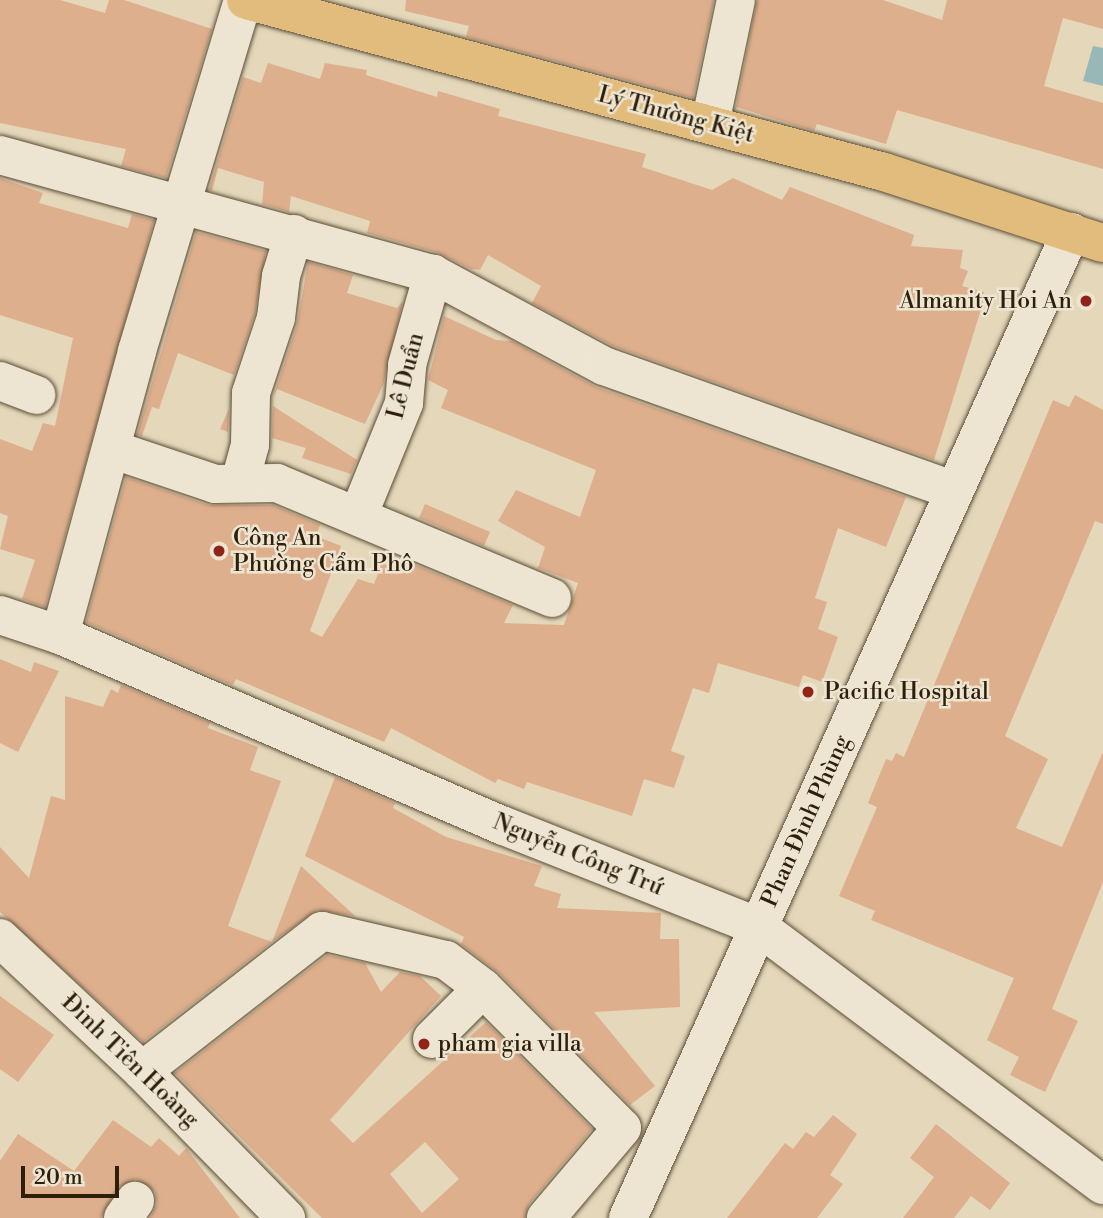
<!DOCTYPE html>
<html>
<head>
<meta charset="utf-8">
<style>
  body { margin:0 }
  #map { position:relative; width:1103px; height:1218px; overflow:hidden; background:#e4d7ba; font-family:"Libre Bodoni",serif }
  div>[style] { position:absolute }
  [style*='--x'] { left:calc(var(--x)*1px); top:calc(var(--y)*1px); width:calc(var(--w)*1px); rotate:calc(var(--a)*1deg) }
  .water>* { inset:0; background:#97b8b6 }
  .building>* { inset:0; background:#deaf8d }
  .roads { filter:drop-shadow(0 0 2px #5b4d36) drop-shadow(0 0 2px #5b4d36) }
  .minor>* { height:38px; margin:-19px; padding:0 19px; transform-origin:19px; border-radius:19px; background:#ede5d2 }
  .major>* { height:38px; margin:-19px; padding:0 19px; transform-origin:19px; border-radius:19px; background:#e2bc7d }
  .dots>* { width:19px; height:19px; translate:-50% -50%; box-sizing:border-box; border:4px solid #ede5d2; border-radius:50% }
  span { translate:-50% -50%; white-space:nowrap; text-align:center; line-height:1.15; -webkit-text-stroke:5px #ede5d2; paint-order:stroke }
  .street-label { font-size:23px; color:#2d1f0a }
  .poi-label { font-size:23px; color:#2d1f0a }
  .right { translate:-100% -50%; text-align:right }
  .left { translate:0 -50%; text-align:left }
  .scale { position:absolute; left:21px; top:1166px; width:98px; height:32px; box-sizing:border-box; border:4px solid #2d1f0a; border-top:0; padding-left:9px; font-size:21px; line-height:24px; white-space:nowrap; color:#2d1f0a; -webkit-text-stroke:5px #ede5d2; paint-order:stroke }
</style>
</head>
<body>
<div id="map">
  <div class="water">
    <i style="clip-path:polygon(1093px 46px,1103px 48px,1103px 86px,1083px 81px)"></i>
  </div>
  <div class="building">
    <i style="clip-path:polygon(0 0,60px 0,105px 13px,109px 0,124px 0,212px 29px,166px 178px,121px 166px,126px 149px,0 123px)"></i>
    <i style="clip-path:polygon(406px 0,714px 0,693px 98px,466px 37px,469px 26px,405px 11px)"></i>
    <i style="clip-path:polygon(757px 0,883px 0,942px 20px,947px 0,1103px 0,1103px 29px,1063px 18px,1044px 86px,1103px 103px,1103px 169px,897px 110px,886px 144px,817px 124px,814px 131px,736px 107px)"></i>
    <i style="clip-path:polygon(268px 63px,320px 79px,325px 63px,367px 70px,366px 75px,437px 97px,438px 91px,500px 109px,498px 116px,646px 154px,642px 167px,712px 190px,733px 178px,782px 200px,790px 187px,914px 235px,911px 246px,963px 250px,960px 268px,968px 271px,962px 286px,984px 292px,984px 300px,934px 460px,613px 346px,532px 303px,541px 286px,488px 255px,480px 270px,471px 269px,439px 253px,367px 233px,370px 221px,291px 196px,289px 212px,262px 204px,264px 182px,218px 168px,212px 191px,209px 190px,243px 77px,261px 83px)"></i>
    <i style="clip-path:polygon(0 178px,43px 193px,39px 203px,128px 228px,132px 214px,154px 220px,45px 607px,22px 599px,35px 560px,0 549px,8px 516px,0 513px,0 439px,32px 451px,43px 423px,55px 426px,73px 338px,0 315px)"></i>
    <i style="clip-path:polygon(196px 232px,266px 251px,255px 313px,234px 375px,178px 353px,159px 409px,152px 407px,142px 436px,137px 435px)"></i>
    <i style="clip-path:polygon(308px 262px,353px 275px,347px 293px,397px 308px,403px 301px,383px 385px,365px 424px,277px 389px,273px 398px,297px 325px)"></i>
    <i style="clip-path:polygon(444px 316px,496px 340px,512px 341px,596px 387px,906px 497px,886px 547px,838px 528px,815px 598px,827px 602px,818px 629px,838px 637px,822px 682px,803px 675px,799px 687px,718px 663px,709px 693px,693px 688px,671px 751px,685px 756px,674px 788px,644px 779px,632px 816px,527px 782px,524px 789px,498px 779px,495px 783px,391px 728px,384px 742px,236px 679px,233px 685px,227px 683px,86px 622px,126px 477px,208px 505px,273px 505px,320px 525px,316px 536px,341px 546px,310px 631px,322px 637px,358px 579px,374px 584px,382px 563px,396px 569px,401px 559px,513px 605px,504px 623px,564px 625px,578px 583px,538px 568px,545px 547px,498px 521px,516px 490px,580px 517px,596px 470px,441px 408px,448px 390px,428px 380px)"></i>
    <i style="clip-path:polygon(1075px 395px,1103px 410px,1103px 524px,1095px 521px,1005px 736px,1048px 759px,1016px 828px,1062px 847px,1103px 752px,1103px 882px,1052px 1009px,1078px 1021px,1045px 1092px,1010px 1075px,1019px 1057px,987px 1040px,1014px 978px,871px 920px,875px 911px,839px 896px,877px 807px,868px 803px,886px 759px,892px 761px,896px 753px,904px 757px,1053px 400px,1069px 407px)"></i>
    <i style="clip-path:polygon(273px 406px,357px 460px,351px 474px,302px 458px,306px 448px,272px 438px)"></i>
    <i style="clip-path:polygon(229px 409px,228px 432px,220px 429px)"></i>
    <i style="clip-path:polygon(425px 504px,490px 532px,484px 546px,419px 518px)"></i>
    <i style="clip-path:polygon(0 659px,31px 672px,34px 662px,59px 671px,18px 752px,0 743px)"></i>
    <i style="clip-path:polygon(121px 685px,210px 723px,208px 728px,258px 747px,250px 770px,281px 781px,228px 926px,272px 942px,143px 1042px,0 912px,0 847px,29px 878px,51px 796px,65px 800px,65px 696px,103px 707px,111px 689px,118px 693px)"></i>
    <i style="clip-path:polygon(335px 777px,395px 803px,393px 808px,446px 837px,542px 866px,534px 886px,561px 894px,557px 908px,661px 913px,660px 939px,679px 939px,680px 1007px,594px 1012px,655px 1086px,630px 1105px,499px 973px,461px 944px,464px 937px,305px 856px)"></i>
    <i style="clip-path:polygon(301px 866px,355px 916px,317px 910px,272px 942px)"></i>
    <i style="clip-path:polygon(evenodd,327px 955px,365px 963px,381px 992px,400px 972px,420px 976px,441px 996px,330px 1120px,353px 1143px,486px 1022px,592px 1129px,529px 1204px,525px 1218px,322px 1218px,175px 1073px,327px 955px,425px 1142px,459px 1179px,422px 1213px,390px 1174px,425px 1142px)"></i>
    <i style="clip-path:polygon(0 996px,54px 1035px,18px 1082px,0 1069px)"></i>
    <i style="clip-path:polygon(833px 1115px,857px 1134px,830px 1175px,843px 1184px,817px 1218px,727px 1218px,785px 1143px,793px 1149px,806px 1132px,814px 1137px)"></i>
    <i style="clip-path:polygon(113px 1120px,151px 1147px,159px 1138px,179px 1156px,186px 1148px,240px 1218px,150px 1218px,157px 1204px,155px 1192px,136px 1179px,117px 1188px,101px 1218px,0 1218px,0 1161px,18px 1134px,74px 1171px)"></i>
    <i style="clip-path:polygon(936px 1124px,1010px 1183px,990px 1210px,971px 1196px,954px 1218px,903px 1218px,934px 1177px,910px 1158px)"></i>
  </div>
  <div class="roads">
    <div class="minor">
      <i style="--x:710;--y:124;--w:127;--a:-78.2"></i>
      <i style="--x:0;--y:155;--w:449;--a:15.4"></i>
      <i style="--x:433;--y:274;--w:194;--a:28.3"></i>
      <i style="--x:604;--y:366;--w:369;--a:19.6"></i>
      <i style="--x:0;--y:381;--w:39;--a:21"></i>
      <i style="--x:111;--y:449;--w:110;--a:18.6"></i>
      <i style="--x:215;--y:484;--w:62;--a:-0.9"></i>
      <i style="--x:277;--y:483;--w:298;--a:22.7"></i>
      <i style="--x:240;--y:482;--w:38;--a:-75"></i>
      <i style="--x:250;--y:445;--w:52;--a:-88.9"></i>
      <i style="--x:251;--y:393;--w:79;--a:-71.6"></i>
      <i style="--x:276;--y:318;--w:42;--a:-83.2"></i>
      <i style="--x:281;--y:276;--w:44;--a:-72.8"></i>
      <i style="--x:358;--y:516;--w:122;--a:-67.8"></i>
      <i style="--x:404;--y:403;--w:38;--a:-85"></i>
      <i style="--x:407;--y:365;--w:95;--a:-74.1"></i>
      <i style="--x:0;--y:615;--w:63;--a:18.4"></i>
      <i style="--x:60;--y:635;--w:483;--a:23.3"></i>
      <i style="--x:504;--y:826;--w:274;--a:21.6"></i>
      <i style="--x:759;--y:927;--w:430;--a:36.9"></i>
      <i style="--x:60;--y:635;--w:294;--a:-74.8"></i>
      <i style="--x:137;--y:351;--w:367;--a:-73.2"></i>
      <i style="--x:0;--y:938;--w:195;--a:43.1"></i>
      <i style="--x:142;--y:1071;--w:206;--a:45.6"></i>
      <i style="--x:432;--y:1039;--w:72;--a:-45"></i>
      <i style="--x:142;--y:1071;--w:228;--a:-37.9"></i>
      <i style="--x:322;--y:931;--w:127;--a:13.2"></i>
      <i style="--x:446;--y:960;--w:46;--a:37.1"></i>
      <i style="--x:483;--y:988;--w:197;--a:45.2"></i>
      <i style="--x:622;--y:1128;--w:118;--a:130.2"></i>
      <i style="--x:123;--y:1218;--w:21;--a:-55"></i>
      <i style="--x:628;--y:1218;--w:1081;--a:-65.81"></i>
    </div>
    <div class="major">
      <i style="--x:246;--y:0;--w:661;--a:15.09"></i>
      <i style="--x:884;--y:172;--w:230;--a:18"></i>
    </div>
  </div>
  <div class="dots">
    <i style="left:1086px;top:301px;background:#8f2418"></i>
    <i style="left:219px;top:551px;background:#8f2418"></i>
    <i style="left:808px;top:692px;background:#8f2418"></i>
    <i style="left:424px;top:1044px;background:#8f2418"></i>
  </div>
  <div class="street-label">
    <span style="left:676px;top:115px;rotate:15deg">Lý Thường Kiệt</span>
    <span style="left:406px;top:376px;rotate:-76deg">Lê Duẩn</span>
    <span style="left:806px;top:821px;rotate:-66deg">Phan Đình Phùng</span>
    <span style="left:578px;top:855px;rotate:22deg">Nguyễn Công Trứ</span>
    <span style="left:130px;top:1061px;rotate:44deg">Đinh Tiên Hoàng</span>
  </div>
  <div class="poi-label">
    <span class="right" style="left:1072px;top:301px">Almanity Hoi An</span>
    <span class="left" style="left:233px;top:551px">Công An<br>Phường Cẩm Phô</span>
    <span class="left" style="left:824px;top:692px">Pacific Hospital</span>
    <span class="left" style="left:438px;top:1044px">pham gia villa</span>
  </div>
  <div class="scale">20 m</div>
</div>
</body>
</html>
